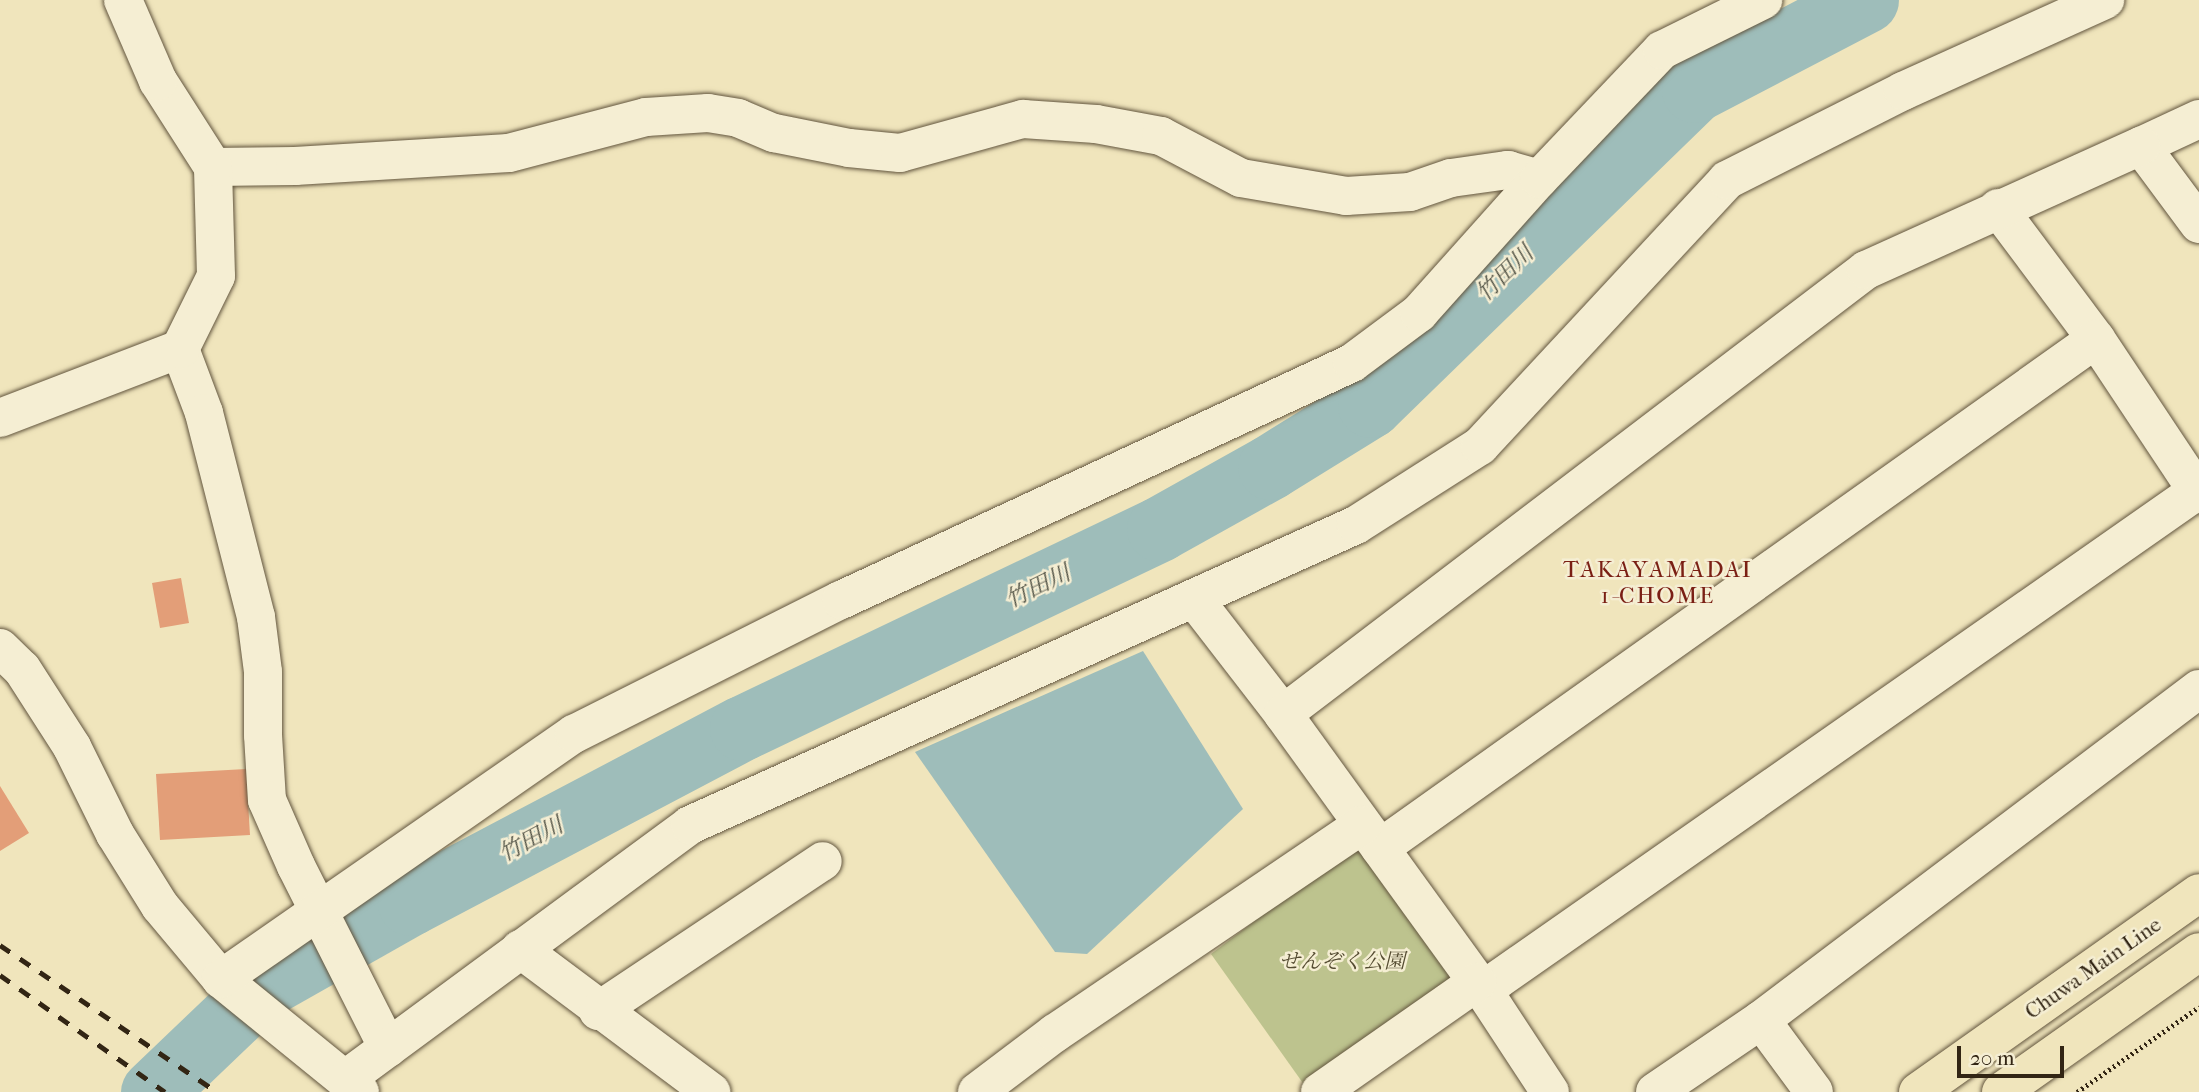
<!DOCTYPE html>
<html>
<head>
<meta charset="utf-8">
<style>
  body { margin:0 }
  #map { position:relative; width:2199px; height:1092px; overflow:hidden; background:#f0e5bc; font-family:"IM FELL French Canon","Noto Serif JP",serif }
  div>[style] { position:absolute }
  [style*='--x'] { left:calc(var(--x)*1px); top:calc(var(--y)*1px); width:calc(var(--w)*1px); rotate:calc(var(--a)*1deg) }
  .green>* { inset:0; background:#bdc38e }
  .water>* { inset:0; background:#9ebdba }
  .river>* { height:65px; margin:-32.5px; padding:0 32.5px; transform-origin:32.5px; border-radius:32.5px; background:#9ebdba }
  .building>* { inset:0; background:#e39e78 }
  .path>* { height:4.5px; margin-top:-2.25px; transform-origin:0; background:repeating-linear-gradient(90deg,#322514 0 2px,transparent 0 5.5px) }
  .roads { filter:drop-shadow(0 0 2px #62553e) drop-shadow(0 0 2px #62553e) }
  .minor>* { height:38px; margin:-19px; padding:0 19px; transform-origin:19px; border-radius:19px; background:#f5eed3 }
  .major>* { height:38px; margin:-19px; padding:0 19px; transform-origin:19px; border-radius:19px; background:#f0e5bc }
  .rail>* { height:5px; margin-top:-2.5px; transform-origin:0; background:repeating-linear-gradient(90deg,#322514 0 12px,transparent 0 24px) }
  span { translate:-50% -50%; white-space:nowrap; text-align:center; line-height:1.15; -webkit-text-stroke:5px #f5eed3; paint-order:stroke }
  .park-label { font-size:21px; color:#554c32; font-style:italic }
  .street-label { font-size:21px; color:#322514 }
  .water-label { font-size:23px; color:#525346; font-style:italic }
  .neighbourhood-label { font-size:23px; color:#7a1f14; letter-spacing:2px }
  .scale { position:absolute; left:1957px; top:1046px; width:107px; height:32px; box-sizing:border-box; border:4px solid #322514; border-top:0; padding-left:9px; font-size:21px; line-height:24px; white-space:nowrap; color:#322514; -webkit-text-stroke:5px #f5eed3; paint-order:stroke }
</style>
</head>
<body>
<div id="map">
  <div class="green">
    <i style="clip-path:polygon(1361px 841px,1462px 981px,1305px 1086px,1211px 954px)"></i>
  </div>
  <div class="water">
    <i style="clip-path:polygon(1143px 651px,1243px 809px,1087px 954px,1055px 952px,915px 752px)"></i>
  </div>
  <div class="river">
    <i style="--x:153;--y:1092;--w:155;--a:-43.7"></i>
    <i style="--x:265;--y:985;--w:167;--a:-29.5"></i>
    <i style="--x:410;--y:903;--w:375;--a:-27.8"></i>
    <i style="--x:742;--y:728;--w:462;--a:-25.5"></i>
    <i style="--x:1159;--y:529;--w:127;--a:-29.2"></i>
    <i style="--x:1270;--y:467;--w:118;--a:-31.8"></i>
    <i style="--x:1370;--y:405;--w:452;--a:-44.2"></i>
    <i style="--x:1694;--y:90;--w:194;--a:-27.6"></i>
  </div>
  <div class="building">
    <i style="clip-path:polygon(181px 578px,189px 623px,160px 628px,152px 583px)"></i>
    <i style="clip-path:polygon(246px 769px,250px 835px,160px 840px,156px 774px)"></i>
    <i style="clip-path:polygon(0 786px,29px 833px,0 851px)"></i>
  </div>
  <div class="path">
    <i style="--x:2077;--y:1092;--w:149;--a:-34.9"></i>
  </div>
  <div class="roads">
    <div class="minor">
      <i style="--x:2199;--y:119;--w:64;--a:155"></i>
      <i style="--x:2141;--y:146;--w:97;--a:53.4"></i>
      <i style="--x:213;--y:167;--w:82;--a:-0.7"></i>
      <i style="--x:295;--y:166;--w:214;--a:-3.5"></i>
      <i style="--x:509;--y:153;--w:142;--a:-14.7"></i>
      <i style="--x:646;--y:117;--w:62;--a:-3.7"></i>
      <i style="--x:708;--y:113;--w:30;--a:9"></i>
      <i style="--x:738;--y:118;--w:39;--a:23"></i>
      <i style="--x:774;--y:133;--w:76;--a:11.3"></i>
      <i style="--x:849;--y:148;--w:51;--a:5.6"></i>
      <i style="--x:900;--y:153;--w:128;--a:-15.5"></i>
      <i style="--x:1023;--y:119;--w:73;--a:3.9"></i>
      <i style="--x:1096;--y:124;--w:66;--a:10.5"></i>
      <i style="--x:1161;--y:136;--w:90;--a:27.7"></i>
      <i style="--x:1241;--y:178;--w:107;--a:9.7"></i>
      <i style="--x:1346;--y:196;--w:64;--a:-3.6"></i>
      <i style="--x:1410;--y:192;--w:43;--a:-18.9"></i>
      <i style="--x:1451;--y:178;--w:58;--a:-8"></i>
      <i style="--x:1508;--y:170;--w:32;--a:16"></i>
      <i style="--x:1998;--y:208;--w:164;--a:53.2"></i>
      <i style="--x:2096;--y:339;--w:186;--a:56.4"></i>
      <i style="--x:180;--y:349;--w:68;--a:69.4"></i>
      <i style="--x:204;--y:413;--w:211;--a:75.7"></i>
      <i style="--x:256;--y:617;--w:55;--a:82.7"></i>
      <i style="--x:263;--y:672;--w:63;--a:90"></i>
      <i style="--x:263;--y:735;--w:65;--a:86.5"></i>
      <i style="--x:267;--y:800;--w:72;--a:66.3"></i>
      <i style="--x:296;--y:866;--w:204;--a:63.2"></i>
      <i style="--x:0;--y:418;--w:193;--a:-21"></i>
      <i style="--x:180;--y:349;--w:81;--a:-63.7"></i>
      <i style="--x:216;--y:276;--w:109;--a:-91.6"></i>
      <i style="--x:213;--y:167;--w:102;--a:-122.6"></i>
      <i style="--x:158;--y:81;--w:88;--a:-113.4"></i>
      <i style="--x:1195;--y:600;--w:144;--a:52.3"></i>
      <i style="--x:1283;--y:714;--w:341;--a:54.1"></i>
      <i style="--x:1483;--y:990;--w:122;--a:56.7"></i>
      <i style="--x:0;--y:648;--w:30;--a:44"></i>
      <i style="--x:22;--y:669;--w:93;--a:57.3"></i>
      <i style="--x:72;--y:747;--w:97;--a:63.7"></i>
      <i style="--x:115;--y:834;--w:85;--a:58"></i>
      <i style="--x:160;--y:906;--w:95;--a:50.1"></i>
      <i style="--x:221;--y:979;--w:179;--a:39.1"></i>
      <i style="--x:1283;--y:714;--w:733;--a:-37.29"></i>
      <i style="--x:1866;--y:270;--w:302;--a:-24.3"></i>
      <i style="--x:1380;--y:848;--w:878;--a:-35.41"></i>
      <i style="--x:520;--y:949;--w:239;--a:36.8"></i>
      <i style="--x:221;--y:979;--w:430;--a:-34.8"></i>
      <i style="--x:574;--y:734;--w:299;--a:-26.7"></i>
      <i style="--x:841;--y:600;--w:563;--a:-24.88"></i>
      <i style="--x:1352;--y:363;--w:84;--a:-36.7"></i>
      <i style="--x:1419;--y:313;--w:180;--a:-48.2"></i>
      <i style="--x:1539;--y:179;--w:178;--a:-46.4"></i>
      <i style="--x:1662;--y:50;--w:113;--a:-26.3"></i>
      <i style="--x:1483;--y:990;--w:871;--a:-34.95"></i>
      <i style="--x:598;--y:1011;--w:270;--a:-33.7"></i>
      <i style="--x:1761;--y:1020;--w:89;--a:53.6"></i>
      <i style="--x:347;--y:1078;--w:426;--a:-36.4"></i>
      <i style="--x:690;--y:825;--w:730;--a:-24.25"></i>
      <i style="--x:1356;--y:525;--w:147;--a:-32.5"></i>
      <i style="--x:1480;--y:446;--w:363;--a:-47.1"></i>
      <i style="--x:1727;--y:180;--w:197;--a:-26.8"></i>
      <i style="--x:1903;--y:91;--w:222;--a:-24.3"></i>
      <i style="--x:977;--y:1092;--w:98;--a:-37.1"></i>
      <i style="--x:1055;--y:1033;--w:371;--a:-34.1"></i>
      <i style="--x:1320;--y:1092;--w:192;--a:-35"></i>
      <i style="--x:1655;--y:1092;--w:128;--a:-34.2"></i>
      <i style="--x:1761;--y:1020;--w:549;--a:-37.08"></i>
    </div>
    <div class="major">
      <i style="--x:1918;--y:1092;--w:344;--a:-35.3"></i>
      <i style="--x:2001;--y:1092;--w:242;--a:-35.3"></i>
    </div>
  </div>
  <div class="rail">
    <i style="--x:0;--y:945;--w:262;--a:34.1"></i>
    <i style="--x:0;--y:975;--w:202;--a:35.3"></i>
  </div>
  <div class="park-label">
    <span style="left:1342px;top:961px">せんぞく公園</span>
  </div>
  <div class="street-label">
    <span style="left:2093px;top:968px;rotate:-35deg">Chuwa Main Line</span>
  </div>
  <div class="water-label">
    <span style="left:1505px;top:274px;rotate:-44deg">竹田川</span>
    <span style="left:1038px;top:587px;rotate:-26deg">竹田川</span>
    <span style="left:531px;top:840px;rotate:-28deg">竹田川</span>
  </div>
  <div class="neighbourhood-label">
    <span style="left:1658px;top:583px">TAKAYAMADAI<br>1-CHOME</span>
  </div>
  <div class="scale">20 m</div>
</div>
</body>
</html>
